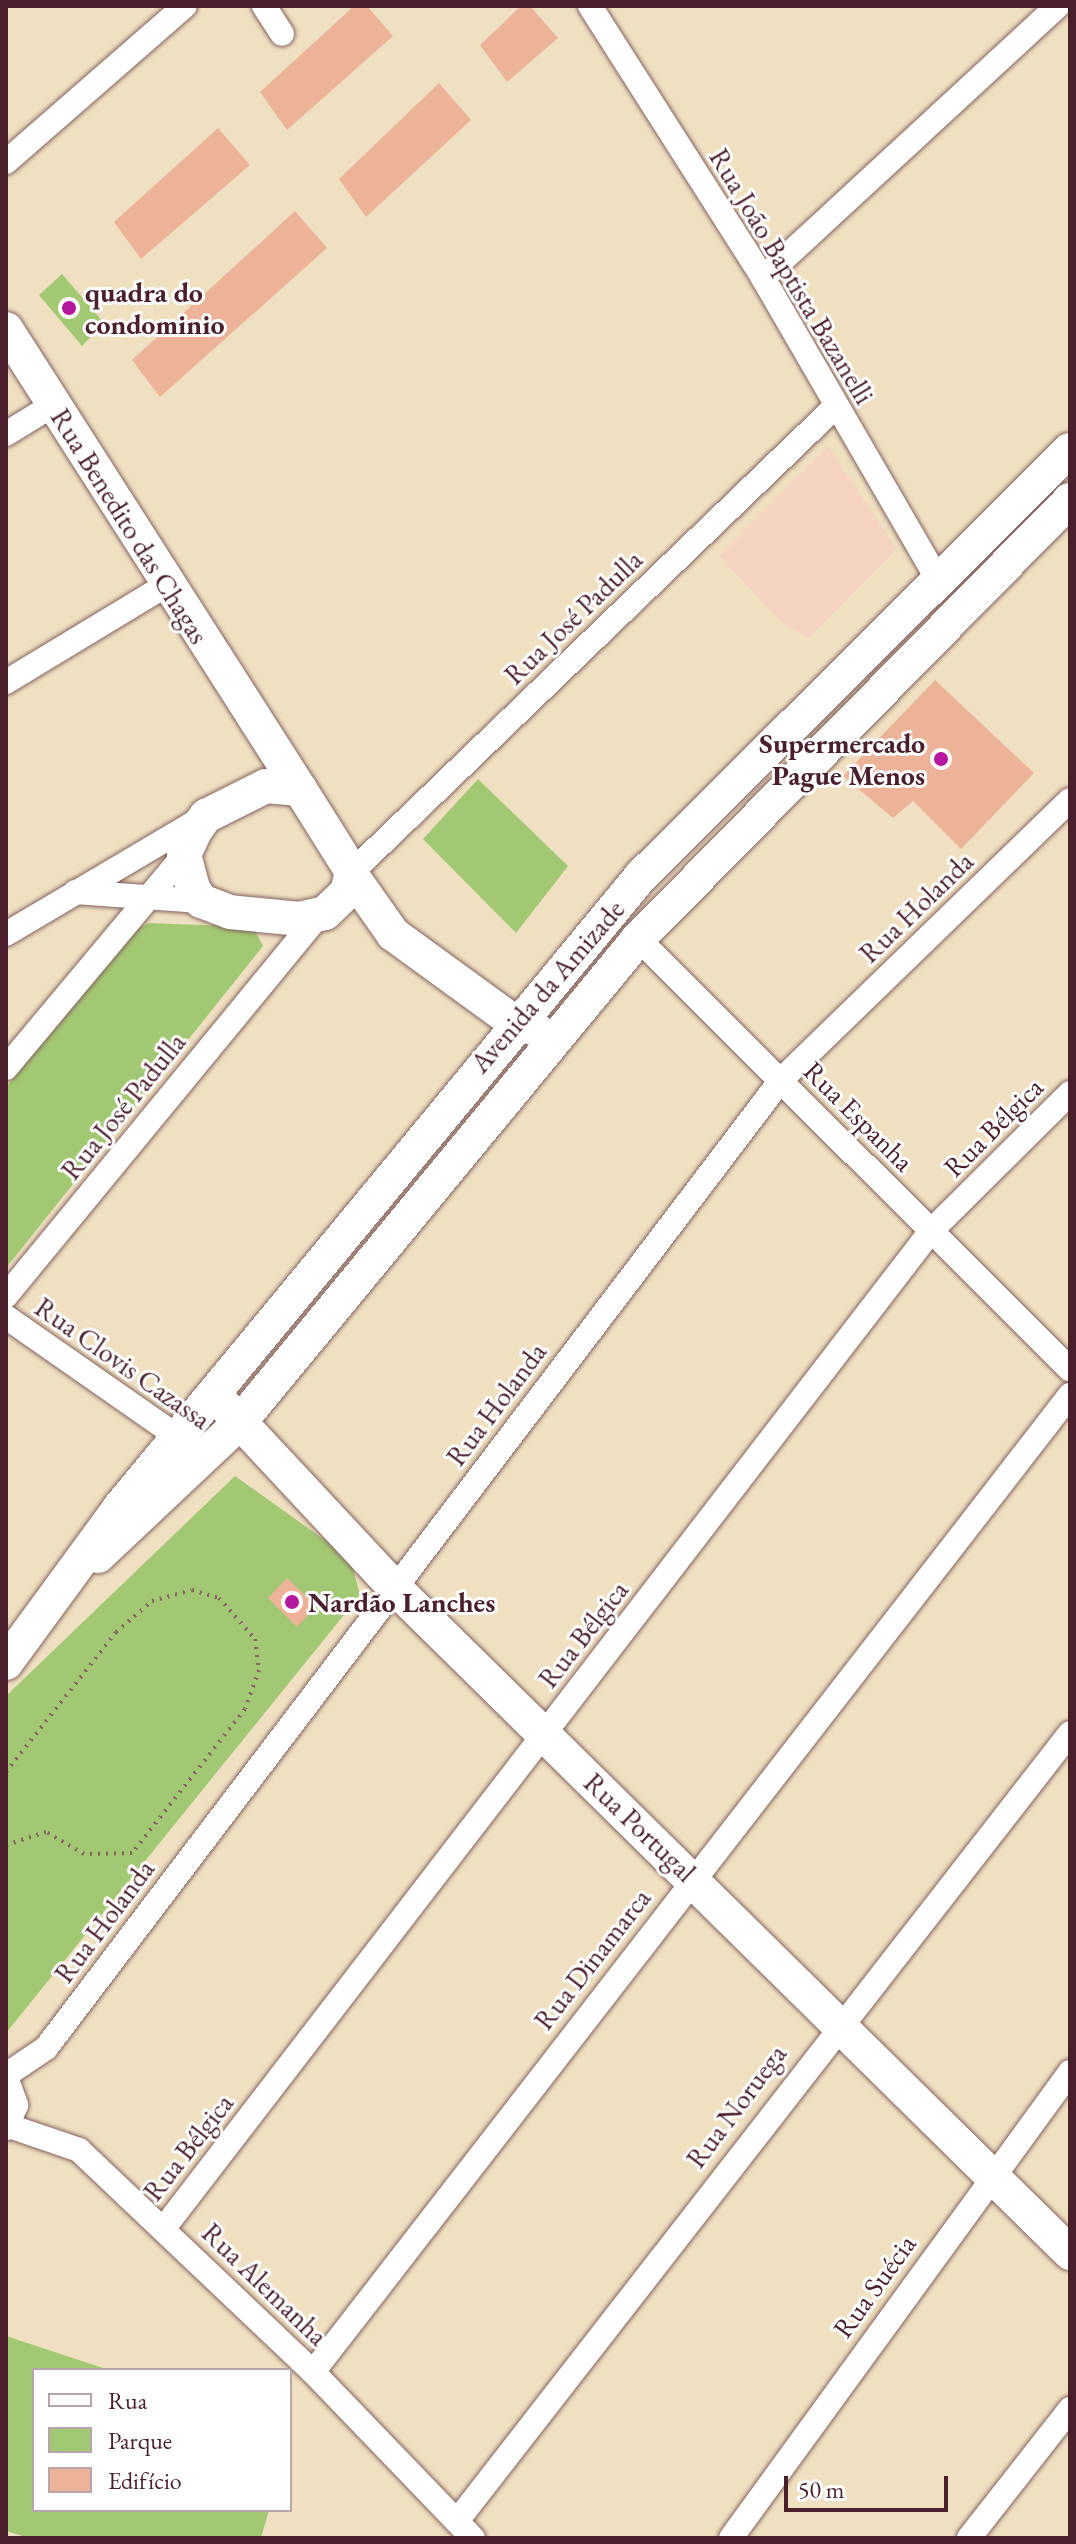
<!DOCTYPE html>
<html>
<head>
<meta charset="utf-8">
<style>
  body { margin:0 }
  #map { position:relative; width:1076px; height:2544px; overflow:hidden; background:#f0e0c2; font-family:"EB Garamond",serif }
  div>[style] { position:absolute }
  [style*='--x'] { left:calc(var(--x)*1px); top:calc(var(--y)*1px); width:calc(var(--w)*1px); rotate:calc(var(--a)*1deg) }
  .built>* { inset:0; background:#f4d3c0 }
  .green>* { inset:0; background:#a3c873 }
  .building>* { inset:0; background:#ecb398 }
  .path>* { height:4px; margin-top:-2px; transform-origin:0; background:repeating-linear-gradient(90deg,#846360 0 2px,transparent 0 8px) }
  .roads { filter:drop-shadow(0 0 2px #846360) drop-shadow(0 0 2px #846360) }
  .street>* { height:24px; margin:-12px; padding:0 12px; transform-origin:12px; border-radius:12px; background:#fff }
  .secondary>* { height:34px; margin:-17px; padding:0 17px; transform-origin:17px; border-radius:17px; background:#fff }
  .dots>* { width:22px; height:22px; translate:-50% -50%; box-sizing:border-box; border:4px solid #fff; border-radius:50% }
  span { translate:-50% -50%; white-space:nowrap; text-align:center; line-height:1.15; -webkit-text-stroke:6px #fff; paint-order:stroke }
  .street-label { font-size:28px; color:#4a1f2b }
  .poi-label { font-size:28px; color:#4a1f2b; font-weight:700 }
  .left { translate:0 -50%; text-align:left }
  .right { translate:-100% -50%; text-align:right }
  .frame { position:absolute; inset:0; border:8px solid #4a1f2b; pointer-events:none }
  .legend { position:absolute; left:32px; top:2368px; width:260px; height:144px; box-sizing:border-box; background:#fff; border:2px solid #b7a5aa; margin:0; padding:10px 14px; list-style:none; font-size:24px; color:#4a1f2b }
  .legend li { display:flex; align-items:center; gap:16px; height:40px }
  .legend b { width:40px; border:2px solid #b7a5aa }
  .scale { position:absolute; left:784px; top:2476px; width:164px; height:36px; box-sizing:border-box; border:4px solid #4a1f2b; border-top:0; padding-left:10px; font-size:24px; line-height:28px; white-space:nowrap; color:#4a1f2b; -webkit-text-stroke:6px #fff; paint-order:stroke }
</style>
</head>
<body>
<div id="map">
  <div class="built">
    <i style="clip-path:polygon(828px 446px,897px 549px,809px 638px,782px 623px,719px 556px)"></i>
  </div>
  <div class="green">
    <i style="clip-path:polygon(62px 274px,104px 323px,82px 346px,39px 295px)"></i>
    <i style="clip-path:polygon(478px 779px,568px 866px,516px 933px,423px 839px)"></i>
    <i style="clip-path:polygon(149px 923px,253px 927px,263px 946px,6px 1268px,6px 1087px,129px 934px)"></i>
    <i style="clip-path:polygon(235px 1476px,350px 1558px,360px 1595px,6px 2033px,6px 1696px)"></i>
    <i style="clip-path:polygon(6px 2336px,109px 2370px,34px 2370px,34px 2510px,269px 2510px,261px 2538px,29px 2538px,6px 2531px)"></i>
  </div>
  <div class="building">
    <i style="clip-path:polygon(354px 6px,367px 6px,393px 36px,287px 130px,260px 92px)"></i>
    <i style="clip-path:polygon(521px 6px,530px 6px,558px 38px,507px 82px,480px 45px)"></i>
    <i style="clip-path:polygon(439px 83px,471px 120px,366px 217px,339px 179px)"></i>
    <i style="clip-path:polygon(218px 128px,250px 165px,141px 259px,114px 222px)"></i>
    <i style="clip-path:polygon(295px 211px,327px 248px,160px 397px,132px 360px)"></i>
    <i style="clip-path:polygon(935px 680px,1034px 773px,961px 849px,913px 801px,893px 818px,843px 776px)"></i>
    <i style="clip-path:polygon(287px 1578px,316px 1606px,297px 1627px,268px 1598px)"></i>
  </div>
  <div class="path">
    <i style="--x:6;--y:1772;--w:178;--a:-51.8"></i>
    <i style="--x:116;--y:1632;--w:48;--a:-40.7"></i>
    <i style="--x:152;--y:1601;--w:41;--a:-15.4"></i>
    <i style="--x:192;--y:1590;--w:28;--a:17"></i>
    <i style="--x:219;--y:1598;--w:55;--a:48.7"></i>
    <i style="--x:255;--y:1639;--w:31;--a:83"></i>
    <i style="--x:259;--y:1670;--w:41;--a:109.7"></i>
    <i style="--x:245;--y:1709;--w:183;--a:128.1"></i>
    <i style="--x:132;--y:1853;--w:48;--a:178.8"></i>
    <i style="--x:84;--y:1854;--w:44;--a:-149.9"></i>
    <i style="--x:46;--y:1832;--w:42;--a:162"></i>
  </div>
  <div class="roads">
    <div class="street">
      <i style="--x:264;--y:6;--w:33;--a:57"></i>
      <i style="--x:590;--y:6;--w:322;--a:57.5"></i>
      <i style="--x:763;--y:278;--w:349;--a:59.9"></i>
      <i style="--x:6;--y:162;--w:237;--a:-41.1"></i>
      <i style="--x:763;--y:278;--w:401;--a:-42.7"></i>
      <i style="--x:6;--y:434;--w:55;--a:-31.7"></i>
      <i style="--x:6;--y:682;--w:187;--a:-31.2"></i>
      <i style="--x:352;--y:872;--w:672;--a:-43.91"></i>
      <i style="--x:75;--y:892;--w:126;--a:4.1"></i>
      <i style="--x:6;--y:934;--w:230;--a:-30.6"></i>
      <i style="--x:638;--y:939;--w:610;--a:44.87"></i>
      <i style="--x:6;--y:1068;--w:278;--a:-50.1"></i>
      <i style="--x:6;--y:1296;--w:490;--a:-50.6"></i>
      <i style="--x:6;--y:1317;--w:226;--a:34.9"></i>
      <i style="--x:6;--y:2075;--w:48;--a:-34"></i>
      <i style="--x:46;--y:2048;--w:1215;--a:-52.79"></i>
      <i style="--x:781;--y:1080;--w:402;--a:-44.1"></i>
      <i style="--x:6;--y:2077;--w:30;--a:70"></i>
      <i style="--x:16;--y:2105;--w:25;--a:113"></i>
      <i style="--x:9;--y:2126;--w:74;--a:18.9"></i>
      <i style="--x:79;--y:2150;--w:323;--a:43.5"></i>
      <i style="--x:313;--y:2372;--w:231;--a:46.1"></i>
      <i style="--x:164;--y:2228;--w:1258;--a:-52.43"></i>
      <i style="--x:931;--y:1231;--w:196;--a:-44.8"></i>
      <i style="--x:313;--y:2372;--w:1236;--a:-52.23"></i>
      <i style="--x:457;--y:2521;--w:998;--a:-52.12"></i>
      <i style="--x:731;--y:2538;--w:576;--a:-53.97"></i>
      <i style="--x:969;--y:2538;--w:164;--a:-51.9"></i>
    </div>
    <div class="secondary">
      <i style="--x:6;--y:329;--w:546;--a:57.42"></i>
      <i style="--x:266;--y:786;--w:34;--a:5"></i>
      <i style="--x:300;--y:789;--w:98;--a:57.9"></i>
      <i style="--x:352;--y:872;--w:21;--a:104"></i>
      <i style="--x:347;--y:892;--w:30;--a:136"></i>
      <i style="--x:325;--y:913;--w:26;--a:167"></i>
      <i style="--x:300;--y:919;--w:70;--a:-174.3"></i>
      <i style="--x:230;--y:912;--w:31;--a:-159"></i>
      <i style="--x:201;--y:901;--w:15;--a:-122"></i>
      <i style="--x:193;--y:888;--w:34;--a:-105"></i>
      <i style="--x:184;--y:855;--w:26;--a:-65"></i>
      <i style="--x:195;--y:831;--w:19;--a:-54"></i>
      <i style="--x:206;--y:816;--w:67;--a:-26.6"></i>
      <i style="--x:353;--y:877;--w:70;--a:54.9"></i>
      <i style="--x:393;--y:934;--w:150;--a:36"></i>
      <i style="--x:514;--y:1022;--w:23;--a:18"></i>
      <i style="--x:225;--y:1406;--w:248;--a:47"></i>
      <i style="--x:394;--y:1587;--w:949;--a:44.57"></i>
      <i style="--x:98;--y:1556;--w:195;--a:-43.3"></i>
      <i style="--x:240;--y:1422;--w:626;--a:-50.51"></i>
      <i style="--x:638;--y:939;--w:616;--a:-45.46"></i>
      <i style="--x:6;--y:1663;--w:193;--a:-53.8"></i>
      <i style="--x:120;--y:1507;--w:820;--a:-50.45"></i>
      <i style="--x:642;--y:875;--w:603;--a:-44.8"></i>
    </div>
  </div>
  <div class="dots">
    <i style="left:69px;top:308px;background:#b5179e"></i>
    <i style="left:941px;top:759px;background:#b5179e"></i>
    <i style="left:292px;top:1602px;background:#b5179e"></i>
  </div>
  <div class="street-label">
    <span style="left:792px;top:276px;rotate:59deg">Rua João Baptista Bazanelli</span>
    <span style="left:130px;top:526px;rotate:58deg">Rua Benedito das Chagas</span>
    <span style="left:573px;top:617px;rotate:-44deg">Rua José Padulla</span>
    <span style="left:916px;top:907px;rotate:-44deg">Rua Holanda</span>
    <span style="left:547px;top:986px;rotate:-49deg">Avenida da Amizade</span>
    <span style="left:123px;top:1106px;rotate:-51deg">Rua José Padulla</span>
    <span style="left:859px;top:1116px;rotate:45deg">Rua Espanha</span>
    <span style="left:993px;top:1127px;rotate:-45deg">Rua Bélgica</span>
    <span style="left:123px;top:1363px;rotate:35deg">Rua Clovis Cazassa</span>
    <span style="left:496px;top:1404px;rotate:-53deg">Rua Holanda</span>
    <span style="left:583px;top:1634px;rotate:-52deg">Rua Bélgica</span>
    <span style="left:640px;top:1827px;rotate:44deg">Rua Portugal</span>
    <span style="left:104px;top:1921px;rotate:-53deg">Rua Holanda</span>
    <span style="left:592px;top:1959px;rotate:-52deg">Rua Dinamarca</span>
    <span style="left:736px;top:2106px;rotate:-53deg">Rua Noruega</span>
    <span style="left:188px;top:2147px;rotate:-52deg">Rua Bélgica</span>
    <span style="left:265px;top:2284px;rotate:44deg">Rua Alemanha</span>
    <span style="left:874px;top:2286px;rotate:-54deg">Rua Suécia</span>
  </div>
  <div class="poi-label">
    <span class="left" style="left:85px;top:308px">quadra do<br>condominio</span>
    <span class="right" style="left:925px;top:759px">Supermercado<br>Pague Menos</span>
    <span class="left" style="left:308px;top:1602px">Nardão Lanches</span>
  </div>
  <div class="frame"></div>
  <ul class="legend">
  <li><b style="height:10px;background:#fff"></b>Rua</li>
  <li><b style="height:22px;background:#a3c873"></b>Parque</li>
  <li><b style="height:22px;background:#ecb398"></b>Edifício</li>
  </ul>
  <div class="scale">50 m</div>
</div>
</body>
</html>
